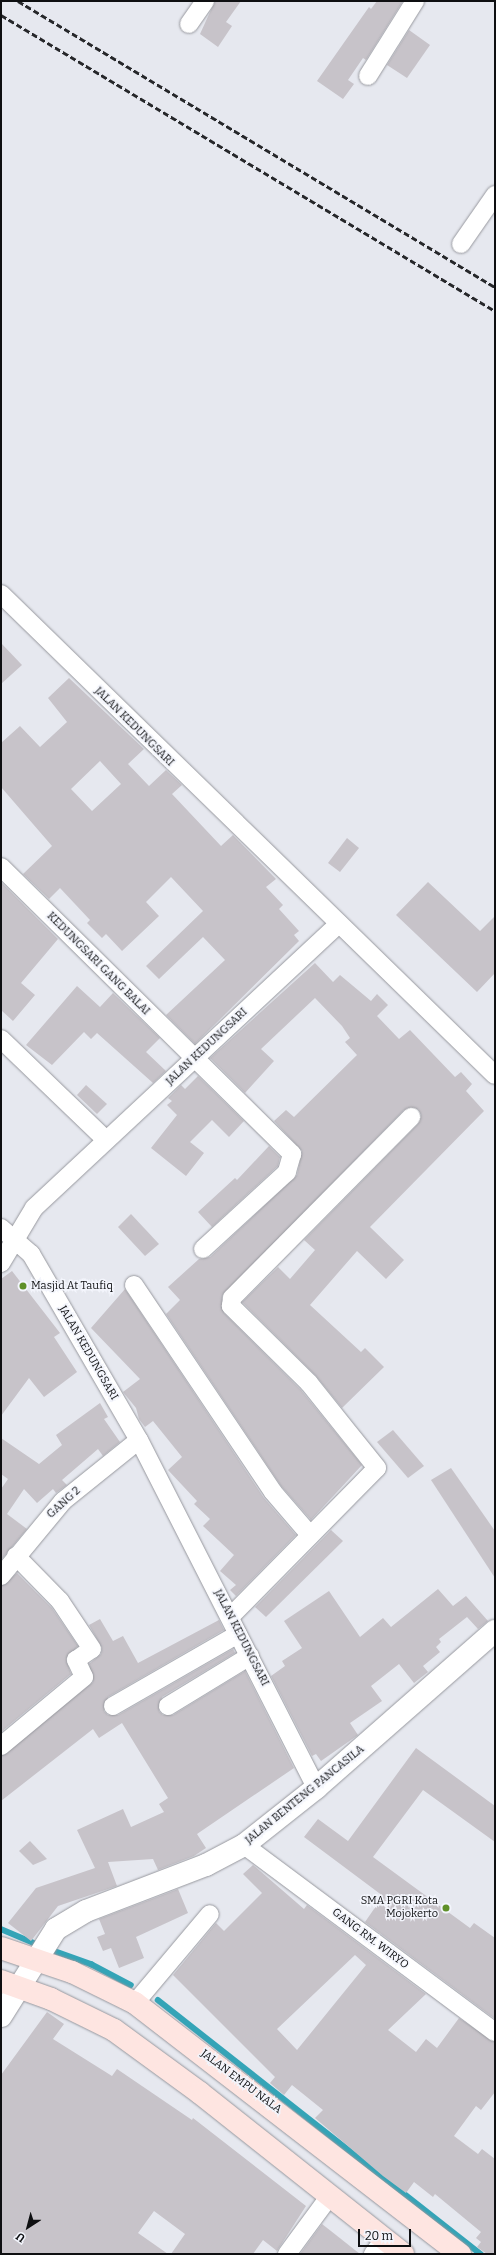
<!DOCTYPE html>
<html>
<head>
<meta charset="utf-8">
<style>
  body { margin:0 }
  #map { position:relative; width:496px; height:2255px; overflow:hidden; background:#e6e8ef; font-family:Bitter,serif }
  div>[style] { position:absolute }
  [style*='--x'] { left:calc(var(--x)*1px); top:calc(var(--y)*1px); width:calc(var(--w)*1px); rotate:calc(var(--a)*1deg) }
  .stream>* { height:5.5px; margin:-2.75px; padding:0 2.75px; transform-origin:2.75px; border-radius:2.75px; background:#34a4b7 }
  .building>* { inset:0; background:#c7c3c9 }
  .roads { filter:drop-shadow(0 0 1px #97989e) drop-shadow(0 0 1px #97989e) }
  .minor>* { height:18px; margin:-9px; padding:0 9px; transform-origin:9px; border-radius:9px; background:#fff }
  .tertiary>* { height:22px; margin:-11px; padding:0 11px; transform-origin:11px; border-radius:11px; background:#fff }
  .secondary>* { height:22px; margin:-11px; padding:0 11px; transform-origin:11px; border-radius:11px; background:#fee5e1 }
  .rail>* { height:3px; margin-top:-1.5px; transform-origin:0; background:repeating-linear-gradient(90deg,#26272a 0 6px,transparent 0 9px) }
  .dots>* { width:11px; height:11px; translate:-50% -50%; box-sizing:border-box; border:2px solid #f3f5fc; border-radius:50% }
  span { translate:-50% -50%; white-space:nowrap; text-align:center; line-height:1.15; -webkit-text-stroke:3px #f3f5fc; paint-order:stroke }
  .street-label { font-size:11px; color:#0e0f11 }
  .poi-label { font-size:11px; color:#0e0f11 }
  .left { translate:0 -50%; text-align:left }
  .right { translate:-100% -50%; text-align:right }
  .frame { position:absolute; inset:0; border:2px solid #0e0f11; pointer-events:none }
  .north { position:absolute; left:8px; top:2207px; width:40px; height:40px; -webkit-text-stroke:3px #f3f5fc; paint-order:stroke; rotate:216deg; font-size:11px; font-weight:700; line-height:16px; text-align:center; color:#0e0f11 }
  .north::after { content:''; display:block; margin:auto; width:14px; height:18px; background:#0e0f11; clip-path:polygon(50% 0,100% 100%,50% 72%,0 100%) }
  .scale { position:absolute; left:358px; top:2229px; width:53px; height:18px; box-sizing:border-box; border:2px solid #0e0f11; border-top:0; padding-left:5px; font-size:12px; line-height:14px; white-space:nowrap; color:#0e0f11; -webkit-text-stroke:3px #f3f5fc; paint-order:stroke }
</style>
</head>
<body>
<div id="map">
  <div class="stream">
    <i style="--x:1;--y:1929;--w:43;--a:23"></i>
    <i style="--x:49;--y:1949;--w:45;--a:19.7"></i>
    <i style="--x:91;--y:1964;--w:45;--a:27.7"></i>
    <i style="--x:158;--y:2000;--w:411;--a:38.2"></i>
  </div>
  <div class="building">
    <i style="clip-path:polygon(215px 1px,241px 1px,226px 22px,232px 26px,218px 47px,200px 34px)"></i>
    <i style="clip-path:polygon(377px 1px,403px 1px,366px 60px,363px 58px,348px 80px,354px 84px,343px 99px,317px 81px,369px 7px,371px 9px)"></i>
    <i style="clip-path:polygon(409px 30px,430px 45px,407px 78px,387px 65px)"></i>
    <i style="clip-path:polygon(1px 643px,22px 665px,1px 684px)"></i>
    <i style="clip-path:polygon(evenodd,69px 678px,144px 749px,128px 764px,149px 786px,166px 770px,182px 785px,172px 794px,221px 846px,233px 835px,276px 879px,266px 887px,283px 905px,279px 909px,299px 931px,294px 935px,299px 941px,195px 1044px,166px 1015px,225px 960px,203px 937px,159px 979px,146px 966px,203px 911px,171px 877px,146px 902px,159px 916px,122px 951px,106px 934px,102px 938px,87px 923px,90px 920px,60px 888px,49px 899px,23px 874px,52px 846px,1px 787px,1px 743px,20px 726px,40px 747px,67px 722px,48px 698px,69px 678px,100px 761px,121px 784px,92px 811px,71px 789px,100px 761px)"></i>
    <i style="clip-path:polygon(347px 838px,359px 848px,340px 872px,328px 863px)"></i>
    <i style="clip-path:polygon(1px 882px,58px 939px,21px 983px,35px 995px,13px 1021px,1px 1010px)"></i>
    <i style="clip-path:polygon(428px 882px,480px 931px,495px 916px,495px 973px,477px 992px,396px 915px)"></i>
    <i style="clip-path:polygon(315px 963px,333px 982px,340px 975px,371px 1001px,377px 994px,388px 1005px,377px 1016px,399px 1039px,410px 1030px,455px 1077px,461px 1072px,472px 1084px,466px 1091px,484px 1111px,370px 1227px,404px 1260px,386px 1279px,357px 1251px,310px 1305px,361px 1352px,365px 1348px,384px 1367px,342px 1408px,316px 1376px,242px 1302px,278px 1267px,290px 1279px,315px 1250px,304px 1240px,418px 1124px,421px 1115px,418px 1109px,404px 1110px,222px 1296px,224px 1313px,301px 1390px,362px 1465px,311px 1520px,281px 1486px,166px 1314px,180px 1300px,168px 1287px,199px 1259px,210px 1257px,297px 1175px,302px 1151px,274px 1121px,286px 1110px,294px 1117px,357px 1055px,345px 1042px,350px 1038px,342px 1026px,315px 998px,261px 1049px,274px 1061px,245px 1093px,210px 1058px)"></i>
    <i style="clip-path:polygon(77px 986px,100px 1007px,113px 993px,160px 1038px,146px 1052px,166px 1071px,153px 1083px,97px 1033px,91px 1039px,84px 1032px,52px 1065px,26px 1045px)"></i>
    <i style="clip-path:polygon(198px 1076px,244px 1121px,229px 1137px,212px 1120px,190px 1142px,204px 1153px,186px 1176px,151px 1148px,177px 1115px,167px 1105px,172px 1101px,168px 1098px,181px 1085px,185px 1089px)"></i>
    <i style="clip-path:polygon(86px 1085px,107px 1104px,97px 1114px,77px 1095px)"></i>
    <i style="clip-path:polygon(269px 1146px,280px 1157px,278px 1166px,212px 1227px,198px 1212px,235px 1178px,237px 1180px)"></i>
    <i style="clip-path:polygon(131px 1214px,159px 1244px,145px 1256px,118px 1227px)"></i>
    <i style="clip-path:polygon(12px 1271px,60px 1333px,54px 1337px,77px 1372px,44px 1397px,29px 1378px,1px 1416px,1px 1279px)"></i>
    <i style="clip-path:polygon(125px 1289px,264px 1498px,296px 1535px,236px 1596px,230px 1590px,236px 1585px,220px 1571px,234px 1555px,203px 1526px,210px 1519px,194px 1504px,197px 1501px,168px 1470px,182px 1457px,153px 1421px,145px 1427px,139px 1419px,136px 1408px,123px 1392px,140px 1379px,91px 1328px)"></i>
    <i style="clip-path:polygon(100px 1403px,108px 1417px,104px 1419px,120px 1442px,103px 1456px,98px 1449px,62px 1480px,67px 1485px,56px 1493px,53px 1489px,37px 1503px,24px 1489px,7px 1514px,27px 1529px,1px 1560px,1px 1489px,8px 1479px,1px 1474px,1px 1438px,39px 1464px,62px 1445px,56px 1435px)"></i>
    <i style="clip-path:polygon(393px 1430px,424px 1466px,408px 1478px,377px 1442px)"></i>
    <i style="clip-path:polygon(451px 1468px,495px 1531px,495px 1578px,431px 1480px)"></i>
    <i style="clip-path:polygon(331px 1530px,343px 1541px,266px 1617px,255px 1607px)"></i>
    <i style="clip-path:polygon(17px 1573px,52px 1608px,78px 1646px,66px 1659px,71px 1674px,1px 1732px,1px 1586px)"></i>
    <i style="clip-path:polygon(438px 1589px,453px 1606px,466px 1596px,488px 1621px,478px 1629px,467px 1617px,439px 1639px,441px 1642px,436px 1647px,440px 1652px,423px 1666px,428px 1672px,414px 1683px,399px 1664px,371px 1686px,382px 1701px,350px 1723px,358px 1735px,321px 1761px,316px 1754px,312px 1756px,271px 1676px,285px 1666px,282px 1661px,302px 1648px,284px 1621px,329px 1591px,360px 1637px,383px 1618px,391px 1627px)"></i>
    <i style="clip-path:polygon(100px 1619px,113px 1641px,123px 1636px,138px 1663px,219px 1620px,224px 1630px,108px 1697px,104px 1711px,108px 1715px,118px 1715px,233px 1649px,235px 1653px,162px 1697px,159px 1711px,163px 1715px,173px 1715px,245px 1671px,294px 1768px,197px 1834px,206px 1848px,194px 1856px,158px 1870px,153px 1859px,108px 1862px,117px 1886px,58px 1906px,31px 1941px,8px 1923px,36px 1888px,95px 1868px,77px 1830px,123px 1809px,131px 1827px,164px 1812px,159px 1804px,168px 1798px,122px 1723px,99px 1738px,93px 1729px,1px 1801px,1px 1756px,93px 1682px,89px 1664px,101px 1654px,102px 1648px,89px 1625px)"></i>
    <i style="clip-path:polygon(416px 1748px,495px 1806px,495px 1842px,423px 1790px,373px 1857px,470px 1928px,474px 1923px,495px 1938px,495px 2019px,365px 1922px,383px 1896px,304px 1837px,318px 1819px,348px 1841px)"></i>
    <i style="clip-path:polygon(30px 1841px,47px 1859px,33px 1865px,19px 1851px)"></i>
    <i style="clip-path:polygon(evenodd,253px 1865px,304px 1909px,307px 1905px,426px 1994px,388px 2030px,416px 2052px,426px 2039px,437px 2048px,459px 2018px,495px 2042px,495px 2092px,481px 2110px,476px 2106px,454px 2136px,478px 2154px,482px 2149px,495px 2159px,495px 2253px,487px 2254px,477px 2247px,481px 2242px,476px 2238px,481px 2232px,435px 2194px,433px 2197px,414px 2182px,406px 2193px,383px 2176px,315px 2118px,323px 2110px,292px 2085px,284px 2095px,270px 2083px,275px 2077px,173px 1975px,216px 1923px,224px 1931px,262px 1893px,243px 1874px,253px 1865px,355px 1955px,366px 1965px,297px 2050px,277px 2029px,355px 1955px)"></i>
    <i style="clip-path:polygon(178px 1889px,188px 1913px,136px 1937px,144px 1958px,119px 1968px,111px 1948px,103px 1951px,97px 1937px,105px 1934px,99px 1919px)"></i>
    <i style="clip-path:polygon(47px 2012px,64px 2024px,53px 2039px,112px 2076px,117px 2069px,192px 2120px,193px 2118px,306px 2206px,277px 2251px,263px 2240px,253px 2254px,171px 2254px,185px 2234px,154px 2211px,138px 2233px,168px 2254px,1px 2254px,1px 2075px)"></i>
    <i style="clip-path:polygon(322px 2224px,336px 2235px,360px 2254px,300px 2254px)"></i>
  </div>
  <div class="roads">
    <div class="minor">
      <i style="--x:189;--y:24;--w:28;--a:-55"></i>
      <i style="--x:368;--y:76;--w:89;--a:-57.9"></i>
      <i style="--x:461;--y:244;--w:60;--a:-55.2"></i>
      <i style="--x:1;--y:594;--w:689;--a:44.24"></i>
      <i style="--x:1;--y:867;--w:409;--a:44.6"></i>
      <i style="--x:292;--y:1154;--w:19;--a:106"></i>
      <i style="--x:287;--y:1172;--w:114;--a:137.5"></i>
      <i style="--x:1;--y:1039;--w:144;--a:43.9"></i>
      <i style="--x:1;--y:1228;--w:40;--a:41"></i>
      <i style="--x:31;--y:1254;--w:215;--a:59.9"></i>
      <i style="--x:139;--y:1440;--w:390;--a:63"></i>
      <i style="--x:1;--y:1263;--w:64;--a:-59"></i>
      <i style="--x:34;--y:1208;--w:417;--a:-43"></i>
      <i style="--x:134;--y:1285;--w:249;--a:56.1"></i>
      <i style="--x:273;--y:1492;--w:57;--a:49.3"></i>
      <i style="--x:1;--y:1576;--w:97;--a:-50.4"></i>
      <i style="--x:63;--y:1501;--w:97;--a:-38.8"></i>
      <i style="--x:230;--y:1617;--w:209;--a:-45.4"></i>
      <i style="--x:377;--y:1468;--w:109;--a:-128.7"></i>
      <i style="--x:309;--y:1383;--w:110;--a:-135.4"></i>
      <i style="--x:231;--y:1306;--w:8;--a:-83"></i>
      <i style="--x:232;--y:1298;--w:255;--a:-45.3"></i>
      <i style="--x:113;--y:1706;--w:144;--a:-29.9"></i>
      <i style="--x:168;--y:1706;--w:96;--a:-31.4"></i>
      <i style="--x:1;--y:1746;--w:108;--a:-39.7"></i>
      <i style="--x:84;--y:1677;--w:19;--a:-115"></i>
      <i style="--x:76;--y:1660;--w:19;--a:-35"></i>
      <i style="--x:92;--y:1649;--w:58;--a:-123.7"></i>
      <i style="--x:60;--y:1601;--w:63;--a:-134.4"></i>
      <i style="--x:244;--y:1845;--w:313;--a:36.7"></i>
      <i style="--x:135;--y:2003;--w:116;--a:-49.9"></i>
      <i style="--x:287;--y:2254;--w:71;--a:-53.6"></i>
      <i style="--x:373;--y:2254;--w:18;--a:-52"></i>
    </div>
    <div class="tertiary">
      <i style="--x:1;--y:2016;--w:103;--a:-57.7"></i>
      <i style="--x:56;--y:1929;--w:35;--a:-31"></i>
      <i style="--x:86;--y:1911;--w:129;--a:-21"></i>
      <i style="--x:206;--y:1865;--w:43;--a:-27.8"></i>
      <i style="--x:244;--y:1845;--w:92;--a:-38.4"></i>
      <i style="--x:316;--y:1788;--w:238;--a:-41.3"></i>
    </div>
    <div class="secondary">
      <i style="--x:1;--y:1948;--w:75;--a:18.7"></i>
      <i style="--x:72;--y:1972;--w:70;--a:26.2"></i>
      <i style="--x:135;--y:2003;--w:411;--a:37.7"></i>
      <i style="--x:1;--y:1981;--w:53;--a:19.8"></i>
      <i style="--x:51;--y:1999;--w:70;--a:26.2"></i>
      <i style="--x:114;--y:2030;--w:107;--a:36.2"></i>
      <i style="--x:200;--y:2093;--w:259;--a:38.4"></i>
    </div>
  </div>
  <div class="rail">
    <i style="--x:18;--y:1;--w:556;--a:30.95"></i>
    <i style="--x:1;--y:15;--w:576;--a:30.93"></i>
  </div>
  <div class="dots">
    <i style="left:23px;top:1286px;background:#5f9028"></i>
    <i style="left:446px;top:1908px;background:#5f9028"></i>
  </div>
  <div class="street-label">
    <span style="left:134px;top:727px;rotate:45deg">JALAN KEDUNGSARI</span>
    <span style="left:98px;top:964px;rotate:45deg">KEDUNGSARI GANG BALAI</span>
    <span style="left:207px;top:1047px;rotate:-43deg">JALAN KEDUNGSARI</span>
    <span style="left:88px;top:1353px;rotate:60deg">JALAN KEDUNGSARI</span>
    <span style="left:64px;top:1503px;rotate:-42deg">GANG 2</span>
    <span style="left:241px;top:1638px;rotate:63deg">JALAN KEDUNGSARI</span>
    <span style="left:305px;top:1795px;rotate:-39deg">JALAN BENTENG PANCASILA</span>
    <span style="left:370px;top:1939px;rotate:37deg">GANG RM. WIRYO</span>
    <span style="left:241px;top:2082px;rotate:37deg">JALAN EMPU NALA</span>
  </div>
  <div class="poi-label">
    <span class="left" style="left:31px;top:1286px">Masjid At Taufiq</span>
    <span class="right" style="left:438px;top:1908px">SMA PGRI Kota<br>Mojokerto</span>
  </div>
  <div class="frame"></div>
  <div class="north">U</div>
  <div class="scale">20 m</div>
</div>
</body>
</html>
